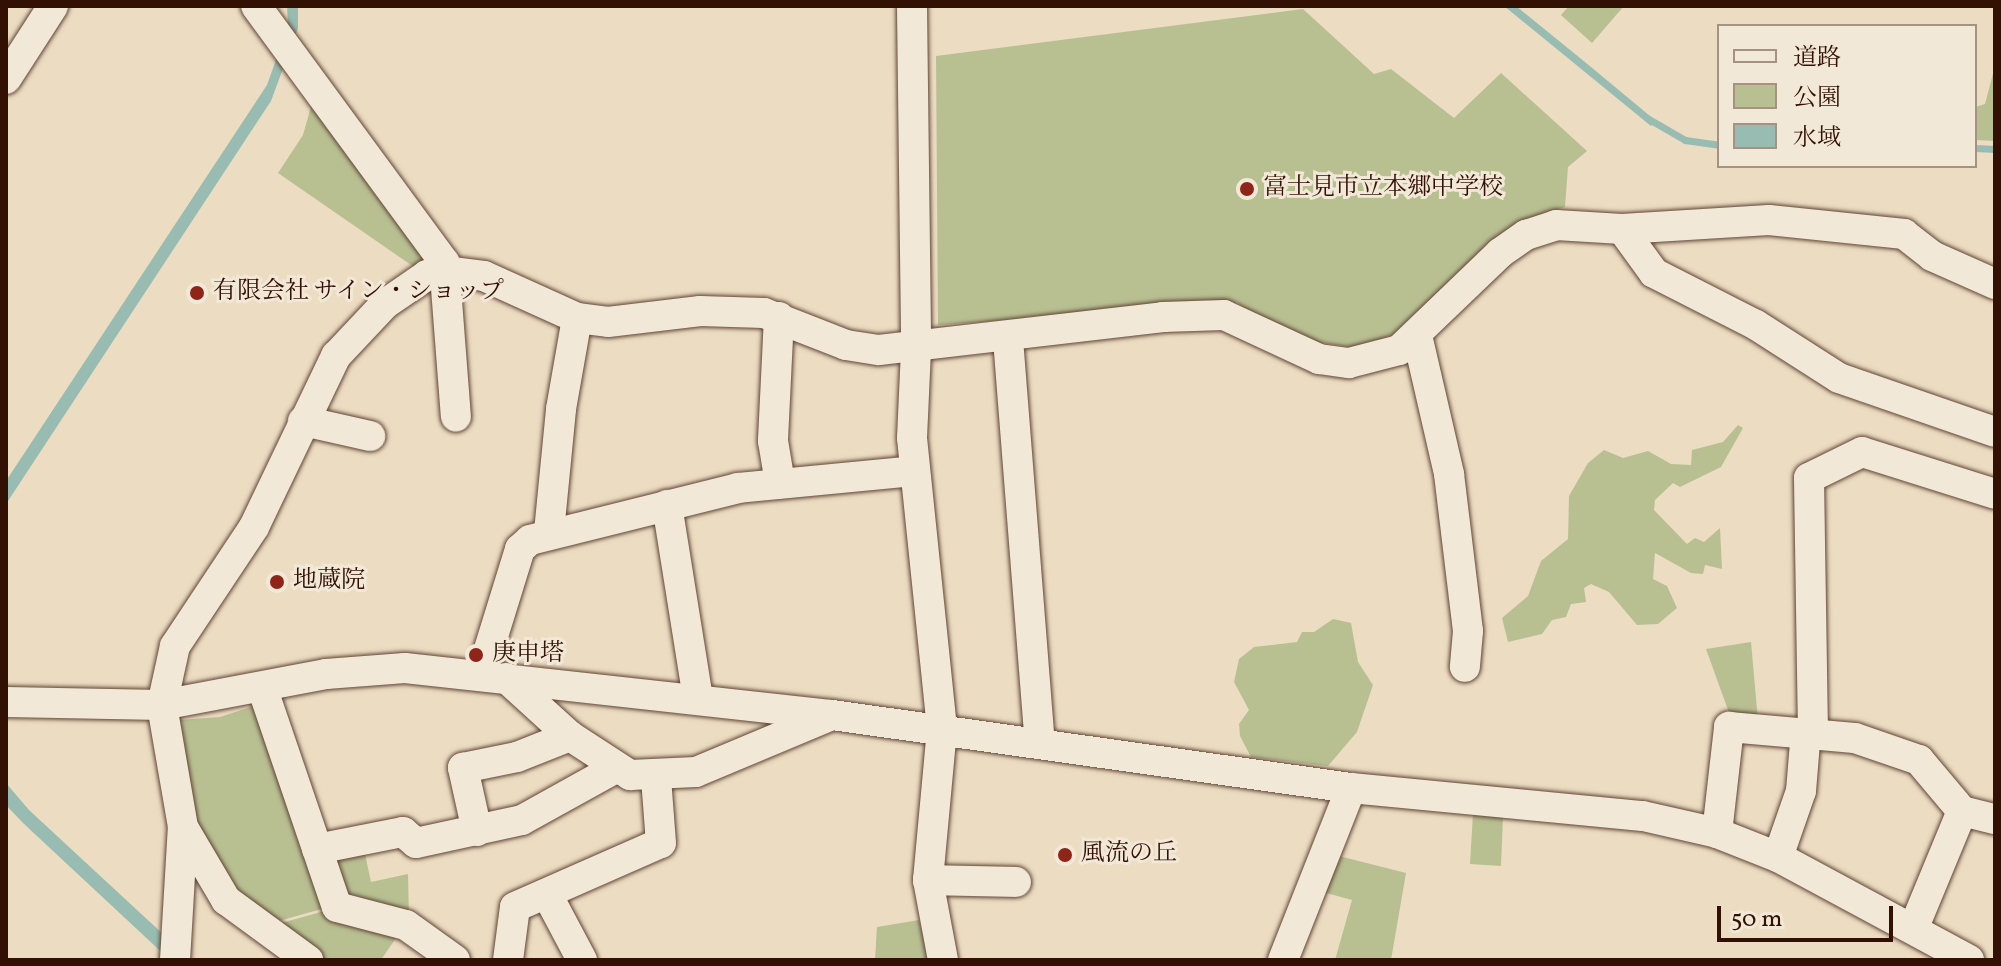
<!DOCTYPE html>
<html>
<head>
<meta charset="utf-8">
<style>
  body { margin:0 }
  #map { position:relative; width:2001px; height:966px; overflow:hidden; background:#ebdcc2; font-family:Vollkorn,"Noto Serif JP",serif }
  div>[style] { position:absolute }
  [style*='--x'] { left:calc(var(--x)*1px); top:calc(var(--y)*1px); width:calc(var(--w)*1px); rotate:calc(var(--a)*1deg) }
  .green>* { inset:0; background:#b8c092 }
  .water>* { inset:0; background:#98bcb1 }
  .stream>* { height:7px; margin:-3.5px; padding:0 3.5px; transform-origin:3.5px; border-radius:3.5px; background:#98bcb1 }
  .roads { filter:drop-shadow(0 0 2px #604434) drop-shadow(0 0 2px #604434) }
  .minor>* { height:30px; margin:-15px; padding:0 15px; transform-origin:15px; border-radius:15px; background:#f2e8d7 }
  .dots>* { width:22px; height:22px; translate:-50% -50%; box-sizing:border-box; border:4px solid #f2e8d7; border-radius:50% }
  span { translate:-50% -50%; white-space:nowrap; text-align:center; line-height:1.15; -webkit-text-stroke:6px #f2e8d7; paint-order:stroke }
  .poi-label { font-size:24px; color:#321104 }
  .left { translate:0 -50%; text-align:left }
  .frame { position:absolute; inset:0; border:8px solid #321104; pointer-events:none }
  .legend { position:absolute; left:1717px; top:24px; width:260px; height:144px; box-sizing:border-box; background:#f2e8d7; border:2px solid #a59283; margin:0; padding:10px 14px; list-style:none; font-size:24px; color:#321104 }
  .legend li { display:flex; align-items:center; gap:16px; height:40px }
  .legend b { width:40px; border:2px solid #a59283 }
  .scale { position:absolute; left:1717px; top:906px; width:176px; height:36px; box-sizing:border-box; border:4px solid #321104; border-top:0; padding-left:10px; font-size:24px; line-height:28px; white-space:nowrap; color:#321104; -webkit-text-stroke:6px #f2e8d7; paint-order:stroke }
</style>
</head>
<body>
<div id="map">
  <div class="green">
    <i style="clip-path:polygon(1569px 6px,1624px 6px,1592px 43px,1561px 15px)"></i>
    <i style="clip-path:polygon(1303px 9px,1374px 74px,1391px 69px,1454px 118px,1501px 73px,1587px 151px,1568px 167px,1565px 207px,1532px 218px,1489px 242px,1396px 333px,1363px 349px,1292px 338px,1237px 303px,938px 325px,936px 56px)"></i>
    <i style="clip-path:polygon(1995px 66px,1995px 141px,1975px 140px,1975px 107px,1985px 104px)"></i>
    <i style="clip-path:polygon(312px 103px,427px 258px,414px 267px,278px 173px,303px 135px)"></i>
    <i style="clip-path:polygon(1738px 425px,1743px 428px,1721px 467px,1680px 487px,1673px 483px,1655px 500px,1654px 510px,1687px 544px,1695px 538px,1704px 542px,1720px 528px,1722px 569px,1705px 565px,1703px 574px,1691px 573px,1655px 553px,1653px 579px,1667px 586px,1677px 608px,1658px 624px,1637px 625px,1609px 592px,1591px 584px,1584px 588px,1586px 602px,1571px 604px,1566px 617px,1552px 620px,1542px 634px,1508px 642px,1502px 618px,1528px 596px,1541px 561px,1568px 539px,1569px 496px,1588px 463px,1604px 450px,1623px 458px,1648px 451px,1671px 464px,1691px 465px,1692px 450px,1723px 442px)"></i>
    <i style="clip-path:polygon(1333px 619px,1351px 623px,1358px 662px,1373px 685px,1357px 732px,1328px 766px,1251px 757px,1240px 736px,1239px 724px,1249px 710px,1234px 682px,1239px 659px,1254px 647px,1297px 642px,1302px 632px,1314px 632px)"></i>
    <i style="clip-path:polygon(1751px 642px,1758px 721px,1732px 721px,1706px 649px)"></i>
    <i style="clip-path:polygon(263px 703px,329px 907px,275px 922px,231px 891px,191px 822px,173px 726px,180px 720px,220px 717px)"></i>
    <i style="clip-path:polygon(1473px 814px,1503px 817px,1501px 866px,1470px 864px)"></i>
    <i style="clip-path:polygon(365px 854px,371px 882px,408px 874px,409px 918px,351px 908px,329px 860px)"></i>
    <i style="clip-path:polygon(1335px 855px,1406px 873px,1391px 960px,1335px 960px,1352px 900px,1319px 891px)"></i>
    <i style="clip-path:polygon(328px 910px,400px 932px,381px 960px,321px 960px,274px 925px)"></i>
    <i style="clip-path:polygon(919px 920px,929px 960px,875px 960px,877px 927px)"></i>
  </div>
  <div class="water">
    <i style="clip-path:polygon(287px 6px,298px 6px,298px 28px,271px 101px,6px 504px,6px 481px,267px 85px,288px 26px)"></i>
    <i style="clip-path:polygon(1504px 6px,1516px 6px,1591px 67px,1656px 121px,1651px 126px)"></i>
    <i style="clip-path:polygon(6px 783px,29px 810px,191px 960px,170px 960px,23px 823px,6px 805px)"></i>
  </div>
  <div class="stream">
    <i style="--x:1647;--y:118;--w:44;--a:30.1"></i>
    <i style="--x:1685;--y:140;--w:34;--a:8"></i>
    <i style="--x:1975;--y:148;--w:20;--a:3"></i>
  </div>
  <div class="roads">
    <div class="minor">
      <i style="--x:256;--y:6;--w:318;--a:53.7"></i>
      <i style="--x:444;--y:262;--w:155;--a:85.6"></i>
      <i style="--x:912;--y:6;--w:344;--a:89.3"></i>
      <i style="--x:916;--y:350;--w:88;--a:92.6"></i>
      <i style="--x:912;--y:438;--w:293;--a:84.1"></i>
      <i style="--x:942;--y:729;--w:152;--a:95.3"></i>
      <i style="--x:928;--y:880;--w:81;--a:79.4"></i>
      <i style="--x:6;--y:79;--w:87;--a:-57.2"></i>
      <i style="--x:1622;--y:229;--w:54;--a:54"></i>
      <i style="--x:1654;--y:273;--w:114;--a:27"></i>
      <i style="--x:1756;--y:325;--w:98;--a:32.6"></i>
      <i style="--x:1839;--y:378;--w:165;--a:19.1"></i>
      <i style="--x:779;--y:317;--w:124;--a:92.8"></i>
      <i style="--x:773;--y:441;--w:43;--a:80.5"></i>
      <i style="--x:1417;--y:335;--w:143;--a:77"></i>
      <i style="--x:1449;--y:474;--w:158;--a:83.1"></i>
      <i style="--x:1468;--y:631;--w:36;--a:95"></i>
      <i style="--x:1008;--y:339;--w:406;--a:85.5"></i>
      <i style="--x:303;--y:421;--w:69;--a:12.6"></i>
      <i style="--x:667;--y:505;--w:196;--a:80.9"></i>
      <i style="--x:549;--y:532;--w:124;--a:-84.4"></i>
      <i style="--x:561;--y:409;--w:92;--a:-80"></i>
      <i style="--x:481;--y:675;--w:132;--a:-72.8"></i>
      <i style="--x:520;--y:549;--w:13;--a:-42"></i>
      <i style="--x:530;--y:540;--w:214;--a:-14"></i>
      <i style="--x:738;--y:488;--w:177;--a:-5.5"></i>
      <i style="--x:506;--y:678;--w:86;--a:42.2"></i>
      <i style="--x:570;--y:736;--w:72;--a:33"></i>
      <i style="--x:630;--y:775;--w:66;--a:-2.6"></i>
      <i style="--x:696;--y:772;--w:147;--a:-22.7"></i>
      <i style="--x:262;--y:687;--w:232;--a:71.2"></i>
      <i style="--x:337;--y:907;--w:71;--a:14.6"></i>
      <i style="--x:406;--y:925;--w:60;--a:35.5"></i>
      <i style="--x:6;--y:702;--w:156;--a:1.1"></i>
      <i style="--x:162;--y:705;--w:167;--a:-10.7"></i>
      <i style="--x:326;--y:674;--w:79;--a:-4.3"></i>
      <i style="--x:405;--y:668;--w:430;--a:6.3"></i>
      <i style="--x:832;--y:715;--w:524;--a:8.01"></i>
      <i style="--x:1351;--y:788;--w:293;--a:5.5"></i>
      <i style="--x:1643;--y:816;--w:76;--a:12.9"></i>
      <i style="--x:1717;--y:833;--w:66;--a:21.5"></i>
      <i style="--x:1778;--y:857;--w:217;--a:28.3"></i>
      <i style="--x:183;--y:827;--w:85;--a:59.5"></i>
      <i style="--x:226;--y:900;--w:102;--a:36.2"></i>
      <i style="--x:477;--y:831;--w:65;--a:-102.5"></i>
      <i style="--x:463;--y:768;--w:55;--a:-11.5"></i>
      <i style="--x:517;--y:757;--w:57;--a:-21.6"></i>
      <i style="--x:1717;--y:833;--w:107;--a:-83.5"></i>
      <i style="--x:1729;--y:727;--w:126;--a:5"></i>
      <i style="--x:1855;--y:738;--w:68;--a:19"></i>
      <i style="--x:1919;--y:760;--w:67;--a:49.9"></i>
      <i style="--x:1962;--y:811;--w:34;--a:14"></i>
      <i style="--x:317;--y:849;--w:88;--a:-11.2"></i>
      <i style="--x:403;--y:832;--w:17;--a:40"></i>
      <i style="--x:416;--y:843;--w:108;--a:-12.2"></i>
      <i style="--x:522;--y:820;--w:107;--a:-29"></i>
      <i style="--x:1778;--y:857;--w:70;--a:-70.8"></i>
      <i style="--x:1801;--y:791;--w:49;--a:-85.3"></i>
      <i style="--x:1805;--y:742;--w:12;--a:-48"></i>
      <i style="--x:1813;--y:733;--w:255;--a:-90.9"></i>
      <i style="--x:1809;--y:478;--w:59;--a:-26.1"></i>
      <i style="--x:1862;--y:452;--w:139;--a:17.5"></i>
      <i style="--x:928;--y:880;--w:88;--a:1.3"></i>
      <i style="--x:547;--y:894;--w:75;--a:62.1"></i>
      <i style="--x:1914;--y:927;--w:126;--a:-67.5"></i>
      <i style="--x:175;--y:960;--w:133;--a:-86.6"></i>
      <i style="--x:183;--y:827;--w:124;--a:-99.8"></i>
      <i style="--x:162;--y:705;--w:60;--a:-77.6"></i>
      <i style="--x:175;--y:646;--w:143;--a:-56.4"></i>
      <i style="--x:254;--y:527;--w:190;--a:-64.4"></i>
      <i style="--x:336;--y:356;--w:71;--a:-46.7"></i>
      <i style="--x:385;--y:304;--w:51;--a:-34.6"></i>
      <i style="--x:427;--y:275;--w:25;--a:-7"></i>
      <i style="--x:452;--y:272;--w:32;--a:7"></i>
      <i style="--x:484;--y:276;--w:102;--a:24.3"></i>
      <i style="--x:577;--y:318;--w:31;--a:7"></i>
      <i style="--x:608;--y:322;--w:93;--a:-6.8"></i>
      <i style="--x:700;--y:311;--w:64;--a:1.8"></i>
      <i style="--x:764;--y:313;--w:88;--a:21.3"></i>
      <i style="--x:846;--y:345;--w:33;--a:9"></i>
      <i style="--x:879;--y:350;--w:286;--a:-6.6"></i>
      <i style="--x:1163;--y:317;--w:61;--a:-1.9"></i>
      <i style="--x:1224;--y:315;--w:105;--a:24.9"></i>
      <i style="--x:1319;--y:359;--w:30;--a:8"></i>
      <i style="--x:1349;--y:363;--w:52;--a:-14.6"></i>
      <i style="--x:1399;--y:350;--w:140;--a:-43.8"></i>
      <i style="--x:1500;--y:253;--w:32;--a:-35"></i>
      <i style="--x:1526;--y:235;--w:32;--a:-18"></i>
      <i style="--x:1556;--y:225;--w:66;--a:3.5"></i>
      <i style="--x:1622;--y:229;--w:147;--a:-3.5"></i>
      <i style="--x:1769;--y:220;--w:136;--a:5.9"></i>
      <i style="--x:1904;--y:234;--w:36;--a:38"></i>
      <i style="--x:1932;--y:256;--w:69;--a:24"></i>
      <i style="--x:508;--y:960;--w:53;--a:-82.5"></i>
      <i style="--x:515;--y:907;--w:159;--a:-23.7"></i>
      <i style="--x:661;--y:843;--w:65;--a:-94.4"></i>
      <i style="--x:1283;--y:960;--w:185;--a:-68.4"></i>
    </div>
  </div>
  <div class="dots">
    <i style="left:1247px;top:189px;background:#8f2418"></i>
    <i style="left:197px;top:293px;background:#8f2418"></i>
    <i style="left:277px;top:582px;background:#8f2418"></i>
    <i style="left:476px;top:655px;background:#8f2418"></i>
    <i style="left:1065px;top:855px;background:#8f2418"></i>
  </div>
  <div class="poi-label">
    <span class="left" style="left:1263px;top:189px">富士見市立本郷中学校</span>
    <span class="left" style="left:213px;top:293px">有限会社 サイン・ショップ</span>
    <span class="left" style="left:293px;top:582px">地蔵院</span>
    <span class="left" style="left:492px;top:655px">庚申塔</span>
    <span class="left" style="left:1081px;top:855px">風流の丘</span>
  </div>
  <div class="frame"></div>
  <ul class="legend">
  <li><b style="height:10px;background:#f2e8d7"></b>道路</li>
  <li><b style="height:22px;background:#b8c092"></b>公園</li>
  <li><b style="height:22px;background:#98bcb1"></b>水域</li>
  </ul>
  <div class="scale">50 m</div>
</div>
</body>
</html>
